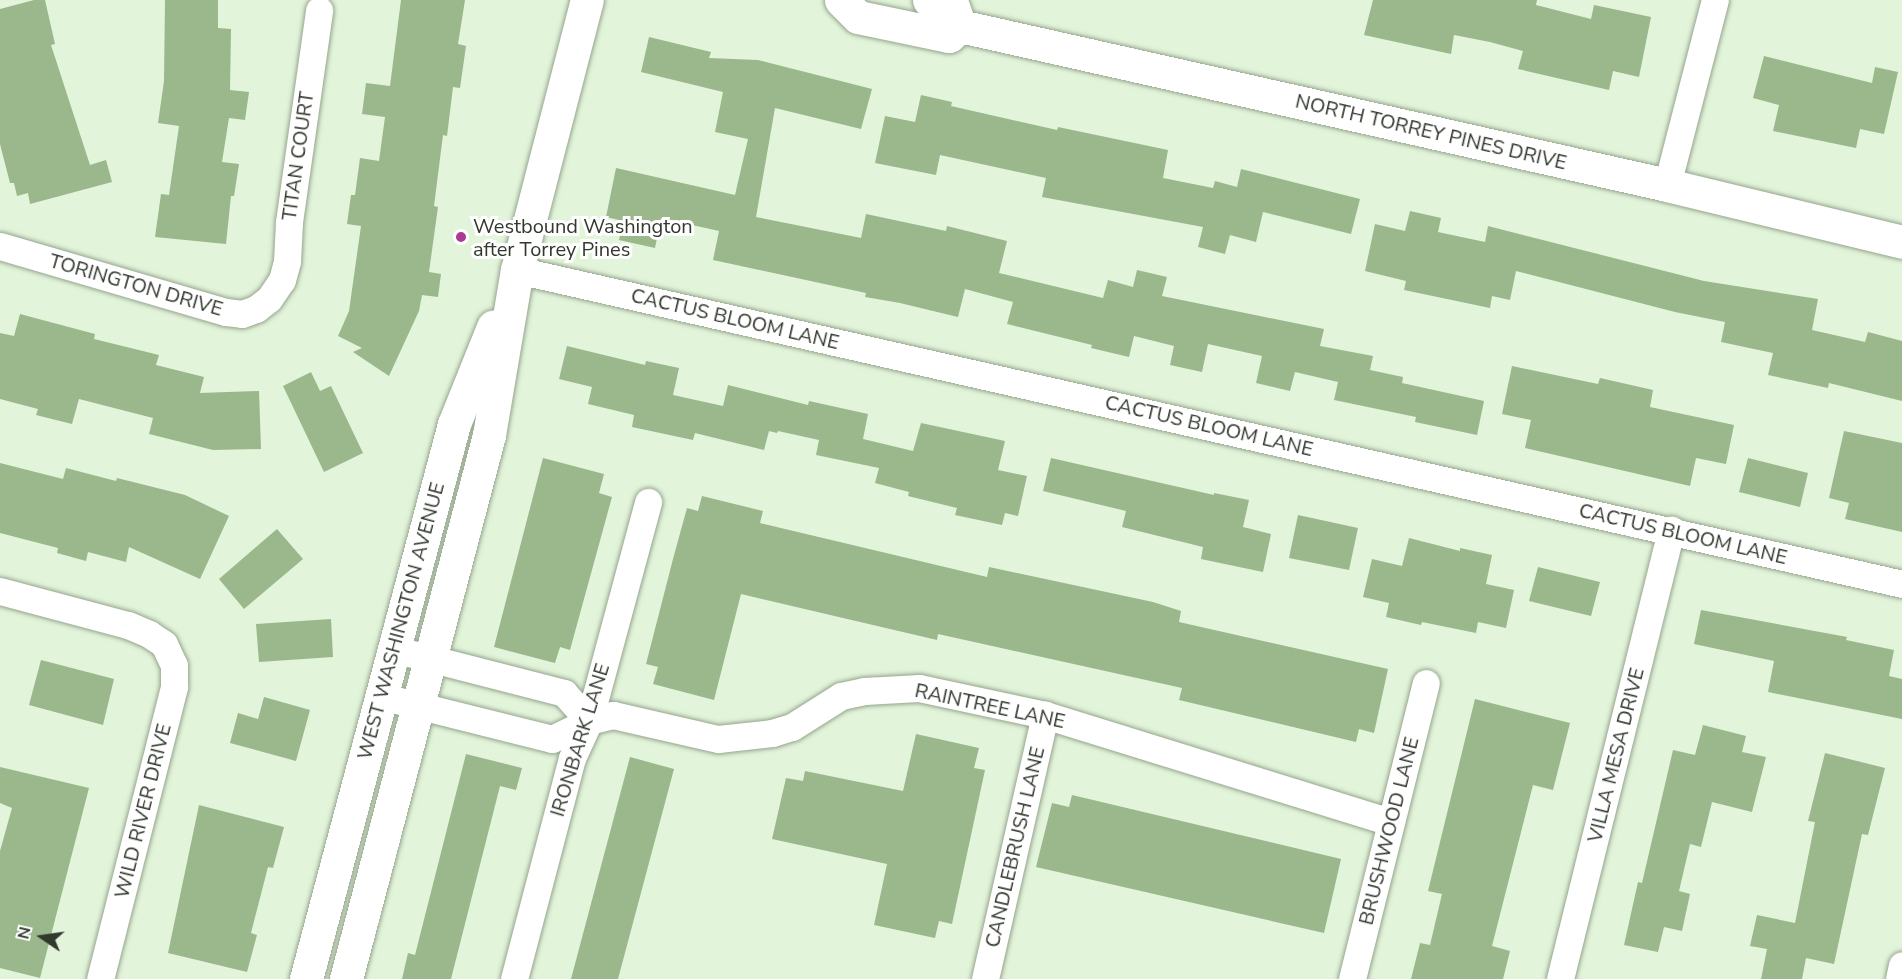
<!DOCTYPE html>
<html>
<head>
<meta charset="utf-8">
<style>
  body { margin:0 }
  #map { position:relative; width:1902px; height:979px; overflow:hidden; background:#e2f4da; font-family:"Nunito Sans",sans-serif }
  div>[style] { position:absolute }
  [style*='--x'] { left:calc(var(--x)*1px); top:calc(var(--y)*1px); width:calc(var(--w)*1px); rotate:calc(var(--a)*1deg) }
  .building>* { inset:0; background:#9ab88b }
  .roads { filter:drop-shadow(0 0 2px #95a58e) drop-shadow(0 0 2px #95a58e) }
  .minor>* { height:27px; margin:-13.5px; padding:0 13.5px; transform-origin:13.5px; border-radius:13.5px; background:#fff }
  .secondary>* { height:33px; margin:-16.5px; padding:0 16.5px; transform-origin:16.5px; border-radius:16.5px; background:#fff }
  .dots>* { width:16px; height:16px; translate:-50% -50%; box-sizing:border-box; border:3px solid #fff; border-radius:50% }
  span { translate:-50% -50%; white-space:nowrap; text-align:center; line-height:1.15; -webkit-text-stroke:6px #fff; paint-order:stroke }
  .street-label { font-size:20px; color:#31382e }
  .poi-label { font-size:20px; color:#31382e }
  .left { translate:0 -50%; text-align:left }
  .north { position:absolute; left:12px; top:907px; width:60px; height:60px; -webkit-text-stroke:4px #fff; paint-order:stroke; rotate:283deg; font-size:16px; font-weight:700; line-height:24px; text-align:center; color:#31382e }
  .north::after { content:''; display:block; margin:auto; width:21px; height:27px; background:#31382e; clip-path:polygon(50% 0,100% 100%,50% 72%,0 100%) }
</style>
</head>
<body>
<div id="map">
  <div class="building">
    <i style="clip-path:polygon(34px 0,45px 0,55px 44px,51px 45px,90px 165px,106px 160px,112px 182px,30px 204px,28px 193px,17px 196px,14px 183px,10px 183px,0 144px,0 9px)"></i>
    <i style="clip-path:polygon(165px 0,218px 0,218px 28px,231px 29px,230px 90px,249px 92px,245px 120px,229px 118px,222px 162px,239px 164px,234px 196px,231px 196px,226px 244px,155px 237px,161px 194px,169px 195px,179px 126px,158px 123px,164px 81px)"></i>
    <i style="clip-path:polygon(401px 0,465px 0,458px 44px,466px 46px,460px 88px,453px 87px,447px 136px,443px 135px,434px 206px,438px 207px,429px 272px,441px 274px,438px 297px,422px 295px,419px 311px,389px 376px,353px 352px,362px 348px,338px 336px,349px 311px,361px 226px,347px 224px,351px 195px,355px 195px,360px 158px,379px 161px,385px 117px,362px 114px,366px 83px,390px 86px)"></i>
    <i style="clip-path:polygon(1373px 0,1537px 0,1536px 5px,1591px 19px,1594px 5px,1651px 17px,1639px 77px,1613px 71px,1609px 90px,1518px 69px,1523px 51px,1490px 42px,1454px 35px,1451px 54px,1364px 35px)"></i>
    <i style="clip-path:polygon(649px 37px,711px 52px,709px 58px,758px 60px,872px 89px,861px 129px,775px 108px,756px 217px,861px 238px,866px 214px,946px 231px,947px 226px,1007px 241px,999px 273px,1103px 298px,1108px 280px,1133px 287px,1137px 270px,1167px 277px,1162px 296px,1324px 329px,1320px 346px,1373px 356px,1370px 370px,1403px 377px,1402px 383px,1484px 401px,1477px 435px,1415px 422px,1416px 417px,1334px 400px,1338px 382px,1295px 372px,1290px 391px,1256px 383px,1262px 356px,1208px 344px,1202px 372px,1170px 365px,1174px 346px,1134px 336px,1129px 357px,1091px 348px,1092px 345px,1007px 324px,1013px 302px,965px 289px,958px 317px,900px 303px,865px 297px,866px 293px,713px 260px,719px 231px,661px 218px,655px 248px,619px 240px,623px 221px,606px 217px,616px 168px,735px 195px,748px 139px,715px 132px,723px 92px,641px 72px)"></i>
    <i style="clip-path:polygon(1764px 56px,1872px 83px,1875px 67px,1898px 72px,1884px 134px,1860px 129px,1856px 148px,1773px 131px,1779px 105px,1753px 98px)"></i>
    <i style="clip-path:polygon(921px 95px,952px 102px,951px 106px,1057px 130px,1058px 127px,1168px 150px,1163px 178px,1213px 188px,1215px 181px,1237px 187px,1241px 169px,1360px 199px,1351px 234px,1263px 212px,1256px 242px,1230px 235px,1225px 254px,1198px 247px,1203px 227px,1042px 197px,1046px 178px,940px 155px,936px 175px,875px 163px,885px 116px,915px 122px)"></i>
    <i style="clip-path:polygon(1410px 211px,1441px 218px,1438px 232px,1485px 242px,1488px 226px,1704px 281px,1818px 299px,1812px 330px,1865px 342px,1868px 332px,1902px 341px,1902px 401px,1829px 383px,1828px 388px,1768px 375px,1773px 353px,1721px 342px,1725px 322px,1675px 312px,1516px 271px,1510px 300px,1492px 296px,1490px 308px,1404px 290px,1406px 281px,1365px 271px,1375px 224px,1405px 231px)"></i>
    <i style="clip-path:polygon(20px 314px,95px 334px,94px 339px,159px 355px,156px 365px,204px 377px,200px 393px,259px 391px,261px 449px,213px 450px,149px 434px,153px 418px,79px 399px,72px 424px,36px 415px,38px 409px,0 399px,0 333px,14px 336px)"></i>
    <i style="clip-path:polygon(567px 346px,645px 365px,646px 361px,679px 368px,673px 395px,723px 406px,728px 385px,808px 405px,809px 401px,868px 414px,863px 439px,913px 451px,921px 423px,1005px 441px,998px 470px,1027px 476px,1018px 516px,1005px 513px,1002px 525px,955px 515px,957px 508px,908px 496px,909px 492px,875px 483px,879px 468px,816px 455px,819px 440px,778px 431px,777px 433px,769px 431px,764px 450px,695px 433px,693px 440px,632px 427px,634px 415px,588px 404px,592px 387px,559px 379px)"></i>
    <i style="clip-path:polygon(1512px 366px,1598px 384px,1600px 378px,1653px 390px,1650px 407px,1734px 425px,1726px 464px,1696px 458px,1690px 486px,1525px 448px,1531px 420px,1502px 414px)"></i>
    <i style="clip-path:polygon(311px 372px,320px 391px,331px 386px,363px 453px,324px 472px,283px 386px)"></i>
    <i style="clip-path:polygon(1844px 431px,1902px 443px,1902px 532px,1845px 519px,1849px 503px,1829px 498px)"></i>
    <i style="clip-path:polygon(543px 458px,604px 474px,599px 493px,612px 497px,570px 650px,560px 647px,555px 663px,494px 647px)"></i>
    <i style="clip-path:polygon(1051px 458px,1214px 495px,1214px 493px,1249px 500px,1243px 527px,1271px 534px,1263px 572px,1201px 559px,1203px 547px,1122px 527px,1126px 511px,1043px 491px)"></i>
    <i style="clip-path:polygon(1748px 458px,1808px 473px,1800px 507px,1739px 492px)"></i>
    <i style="clip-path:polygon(0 463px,63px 479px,66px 468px,116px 481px,117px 478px,185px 495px,229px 516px,200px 579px,129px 547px,126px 562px,88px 552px,86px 561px,57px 553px,58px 548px,0 533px)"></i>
    <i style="clip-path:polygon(702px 496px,763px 511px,760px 523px,987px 577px,989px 567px,1153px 602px,1181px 611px,1179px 622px,1388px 669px,1374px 733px,1359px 729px,1356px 742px,1179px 700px,1182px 688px,938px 634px,937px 640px,741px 594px,714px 700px,653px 684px,658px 667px,646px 664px,673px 559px,687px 508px,698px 511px)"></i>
    <i style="clip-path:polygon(1298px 515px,1358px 528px,1349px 570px,1289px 558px)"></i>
    <i style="clip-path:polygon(277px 529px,303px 559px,244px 609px,219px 579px)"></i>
    <i style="clip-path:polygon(1409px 538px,1460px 551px,1460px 548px,1492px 555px,1486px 584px,1514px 590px,1506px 628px,1478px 622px,1476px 633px,1422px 622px,1421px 625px,1386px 617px,1389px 603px,1363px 597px,1372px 559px,1402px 566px)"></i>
    <i style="clip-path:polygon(1538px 567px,1600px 582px,1591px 616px,1529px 601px)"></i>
    <i style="clip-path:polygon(1701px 610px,1847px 637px,1846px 640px,1894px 650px,1889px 676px,1902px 679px,1902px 719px,1768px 692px,1774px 661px,1694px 644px)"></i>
    <i style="clip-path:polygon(331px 619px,333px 657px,259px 662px,256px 624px)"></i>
    <i style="clip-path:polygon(41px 660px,114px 679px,103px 725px,29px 705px)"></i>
    <i style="clip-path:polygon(264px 697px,310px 710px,296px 761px,230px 743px,238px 713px,258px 719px)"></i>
    <i style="clip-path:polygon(1475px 699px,1570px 723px,1553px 790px,1533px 785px,1492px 946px,1510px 951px,1503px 979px,1411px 979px,1420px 943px,1430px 945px,1442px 894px,1428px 891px)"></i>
    <i style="clip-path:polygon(1703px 725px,1746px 736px,1742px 752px,1766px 757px,1752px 812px,1712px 802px,1701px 847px,1690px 844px,1679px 891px,1690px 894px,1682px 931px,1664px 927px,1658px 952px,1624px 945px,1638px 882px,1642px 883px,1673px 750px,1695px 755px)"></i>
    <i style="clip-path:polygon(916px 734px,979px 748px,974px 768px,985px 770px,952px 924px,939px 921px,935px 938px,874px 925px,887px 864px,772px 839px,786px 778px,803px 781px,805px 771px,903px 791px)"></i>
    <i style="clip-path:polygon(1825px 753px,1885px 768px,1868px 835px,1862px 834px,1834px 964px,1806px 958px,1802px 979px,1761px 979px,1767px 949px,1750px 946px,1757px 915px,1795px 923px,1815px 822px,1808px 821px)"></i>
    <i style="clip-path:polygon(466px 754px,522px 768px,516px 790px,500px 786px,451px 979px,402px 979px,408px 953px,415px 955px)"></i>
    <i style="clip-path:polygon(630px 757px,674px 769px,618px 979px,571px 979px)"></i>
    <i style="clip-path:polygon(0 767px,89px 788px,40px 978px,0 968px,0 851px,12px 808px,0 803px)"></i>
    <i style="clip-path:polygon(1072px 795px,1341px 859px,1324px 933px,1036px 867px,1052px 803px,1069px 807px)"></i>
    <i style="clip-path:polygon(199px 805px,284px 827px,273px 868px,268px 867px,251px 933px,257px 935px,247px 972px,168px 953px)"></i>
  </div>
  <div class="roads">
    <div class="minor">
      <i style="--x:1667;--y:185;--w:191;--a:-75.5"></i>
      <i style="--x:0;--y:246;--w:235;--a:16.3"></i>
      <i style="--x:226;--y:312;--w:16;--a:7"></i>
      <i style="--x:242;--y:314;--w:15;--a:-20"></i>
      <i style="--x:256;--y:309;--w:16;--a:-38"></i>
      <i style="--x:269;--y:299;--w:23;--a:-56"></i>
      <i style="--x:282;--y:280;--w:20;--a:-75"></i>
      <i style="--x:287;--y:261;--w:39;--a:-87"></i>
      <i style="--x:289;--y:222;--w:214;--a:-81.9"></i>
      <i style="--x:517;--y:270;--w:1420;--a:12.77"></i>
      <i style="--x:0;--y:591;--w:132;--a:14.9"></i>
      <i style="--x:128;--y:625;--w:23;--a:23"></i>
      <i style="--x:149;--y:634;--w:18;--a:34"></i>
      <i style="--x:164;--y:644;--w:23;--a:65"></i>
      <i style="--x:174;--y:665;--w:22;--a:90"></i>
      <i style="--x:174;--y:687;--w:301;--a:104.2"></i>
      <i style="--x:393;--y:649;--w:177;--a:14.4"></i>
      <i style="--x:564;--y:693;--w:38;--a:48"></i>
      <i style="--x:380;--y:696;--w:177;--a:14"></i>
      <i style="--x:552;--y:739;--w:41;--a:-25.9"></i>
      <i style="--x:589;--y:721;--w:25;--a:-14"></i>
      <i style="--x:613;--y:715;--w:108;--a:12.9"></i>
      <i style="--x:718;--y:739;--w:54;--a:-6.3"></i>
      <i style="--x:772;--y:733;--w:21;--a:-17"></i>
      <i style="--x:792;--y:727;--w:58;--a:-32.3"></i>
      <i style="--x:841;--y:696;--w:24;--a:-12"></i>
      <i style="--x:864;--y:691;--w:55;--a:-3.1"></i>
      <i style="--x:919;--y:688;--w:129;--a:12.1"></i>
      <i style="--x:1045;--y:715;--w:362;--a:17.2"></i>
      <i style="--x:514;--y:979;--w:228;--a:-75.3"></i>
      <i style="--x:572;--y:758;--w:41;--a:-65.3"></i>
      <i style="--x:589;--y:721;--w:227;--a:-74.9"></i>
      <i style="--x:985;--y:979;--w:271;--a:-77.2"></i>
      <i style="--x:1352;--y:979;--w:305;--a:-76"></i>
      <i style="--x:1560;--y:979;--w:463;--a:-76.1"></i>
      <i style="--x:1899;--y:979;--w:14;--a:-78"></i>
    </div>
    <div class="secondary">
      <i style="--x:841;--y:0;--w:24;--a:45"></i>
      <i style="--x:858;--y:17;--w:93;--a:11.8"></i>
      <i style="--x:949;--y:36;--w:15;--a:-42"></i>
      <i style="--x:929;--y:0;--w:25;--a:16"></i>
      <i style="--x:953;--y:7;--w:20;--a:70"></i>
      <i style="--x:960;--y:26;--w:725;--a:12.67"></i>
      <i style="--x:1667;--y:185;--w:242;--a:13.6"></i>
      <i style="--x:306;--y:979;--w:574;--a:-75.07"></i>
      <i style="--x:454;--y:424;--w:105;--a:-68.1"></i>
      <i style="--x:346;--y:979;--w:562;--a:-75.27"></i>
      <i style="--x:489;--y:435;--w:167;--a:-80.4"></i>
      <i style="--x:517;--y:270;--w:279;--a:-75.5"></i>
    </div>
  </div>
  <div class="dots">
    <i style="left:461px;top:237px;background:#ab3a95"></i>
  </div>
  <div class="street-label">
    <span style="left:1431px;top:132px;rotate:13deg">NORTH TORREY PINES DRIVE</span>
    <span style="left:298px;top:156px;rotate:-82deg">TITAN COURT</span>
    <span style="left:136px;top:285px;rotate:16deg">TORINGTON DRIVE</span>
    <span style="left:735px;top:319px;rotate:13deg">CACTUS BLOOM LANE</span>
    <span style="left:1209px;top:426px;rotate:13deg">CACTUS BLOOM LANE</span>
    <span style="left:1683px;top:534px;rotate:13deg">CACTUS BLOOM LANE</span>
    <span style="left:401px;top:621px;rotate:-75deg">WEST WASHINGTON AVENUE</span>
    <span style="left:990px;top:706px;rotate:12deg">RAINTREE LANE</span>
    <span style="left:580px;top:740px;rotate:-73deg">IRONBARK LANE</span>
    <span style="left:1616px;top:755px;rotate:-76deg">VILLA MESA DRIVE</span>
    <span style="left:143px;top:811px;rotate:-76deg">WILD RIVER DRIVE</span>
    <span style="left:1389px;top:831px;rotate:-76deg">BRUSHWOOD LANE</span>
    <span style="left:1015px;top:847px;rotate:-77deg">CANDLEBRUSH LANE</span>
  </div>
  <div class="poi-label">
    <span class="left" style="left:473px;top:238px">Westbound Washington<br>after Torrey Pines</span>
  </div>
  <div class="north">N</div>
</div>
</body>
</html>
